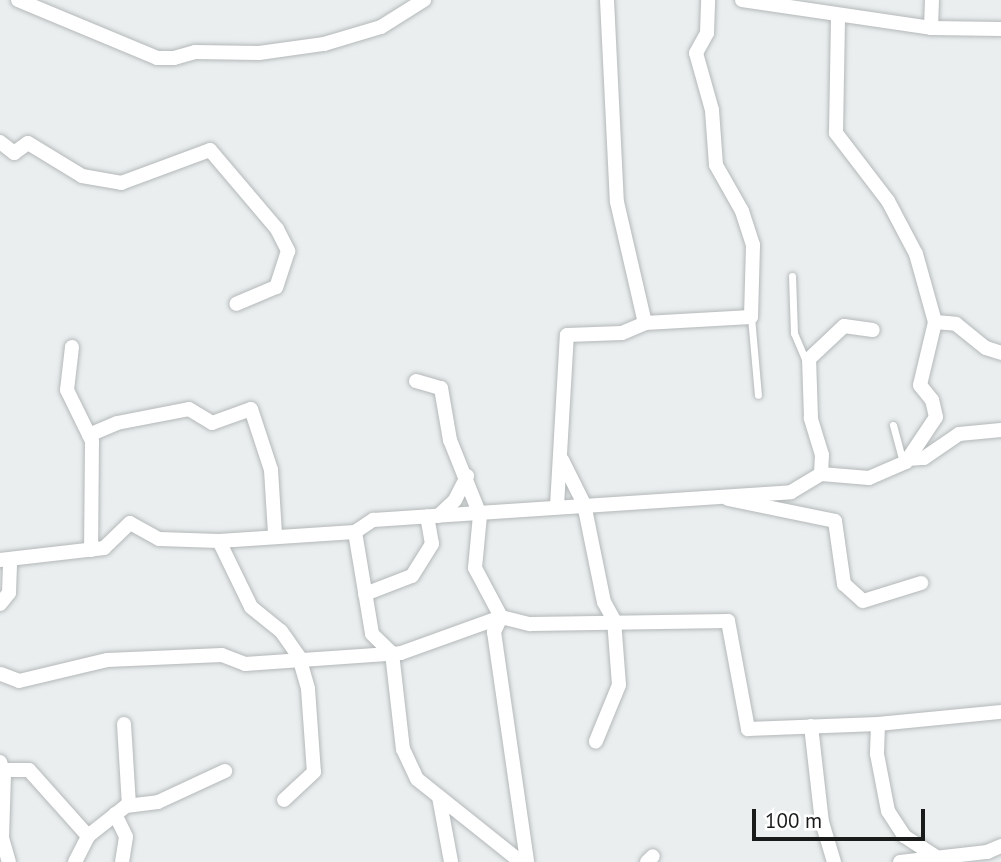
<!DOCTYPE html>
<html>
<head>
<meta charset="utf-8">
<style>
  body { margin:0 }
  #map { position:relative; width:1001px; height:862px; overflow:hidden; background:#eaeeef; font-family:"PT Sans",sans-serif }
  div>[style] { position:absolute }
  [style*='--x'] { left:calc(var(--x)*1px); top:calc(var(--y)*1px); width:calc(var(--w)*1px); rotate:calc(var(--a)*1deg) }
  .roads { filter:drop-shadow(0 0 2px #b4b8b9) drop-shadow(0 0 2px #b4b8b9) }
  .lane>* { height:7px; margin:-3.5px; padding:0 3.5px; transform-origin:3.5px; border-radius:3.5px; background:#fff }
  .street>* { height:14px; margin:-7px; padding:0 7px; transform-origin:7px; border-radius:7px; background:#fff }
  span { translate:-50% -50%; white-space:nowrap; text-align:center; line-height:1.15; -webkit-text-stroke:6px #fff; paint-order:stroke }
  .scale { position:absolute; left:752px; top:809px; width:173px; height:32px; box-sizing:border-box; border:4px solid #191b1b; border-top:0; padding-left:9px; font-size:21px; line-height:24px; white-space:nowrap; color:#191b1b; -webkit-text-stroke:5px #fff; paint-order:stroke }
</style>
</head>
<body>
<div id="map">
  <div class="roads">
    <div class="lane">
      <i style="--x:792;--y:276;--w:57;--a:88"></i>
      <i style="--x:794;--y:333;--w:34;--a:67"></i>
      <i style="--x:751;--y:317;--w:78;--a:84.9"></i>
      <i style="--x:893;--y:425;--w:39;--a:75"></i>
    </div>
    <div class="street">
      <i style="--x:18;--y:0;--w:151;--a:22.6"></i>
      <i style="--x:157;--y:58;--w:17;--a:0"></i>
      <i style="--x:174;--y:58;--w:22;--a:-16"></i>
      <i style="--x:195;--y:52;--w:64;--a:0.9"></i>
      <i style="--x:259;--y:53;--w:66;--a:-7.9"></i>
      <i style="--x:324;--y:44;--w:59;--a:-16.6"></i>
      <i style="--x:381;--y:27;--w:51;--a:-32.1"></i>
      <i style="--x:607;--y:0;--w:202;--a:87.2"></i>
      <i style="--x:617;--y:202;--w:124;--a:77"></i>
      <i style="--x:742;--y:0;--w:191;--a:8.4"></i>
      <i style="--x:931;--y:28;--w:70;--a:0.8"></i>
      <i style="--x:931;--y:28;--w:28;--a:-88"></i>
      <i style="--x:0;--y:142;--w:18;--a:38"></i>
      <i style="--x:14;--y:153;--w:17;--a:-36"></i>
      <i style="--x:28;--y:143;--w:63;--a:31.4"></i>
      <i style="--x:82;--y:176;--w:40;--a:10"></i>
      <i style="--x:121;--y:183;--w:95;--a:-20.3"></i>
      <i style="--x:210;--y:150;--w:104;--a:49.7"></i>
      <i style="--x:277;--y:229;--w:25;--a:63"></i>
      <i style="--x:288;--y:251;--w:38;--a:108"></i>
      <i style="--x:276;--y:287;--w:43;--a:157"></i>
      <i style="--x:935;--y:322;--w:21;--a:5"></i>
      <i style="--x:956;--y:324;--w:38;--a:39"></i>
      <i style="--x:986;--y:348;--w:16;--a:18"></i>
      <i style="--x:72;--y:347;--w:43;--a:96.6"></i>
      <i style="--x:67;--y:390;--w:57;--a:63.9"></i>
      <i style="--x:92;--y:441;--w:109;--a:90.5"></i>
      <i style="--x:416;--y:381;--w:26;--a:16"></i>
      <i style="--x:441;--y:388;--w:53;--a:80.2"></i>
      <i style="--x:450;--y:440;--w:81;--a:68.2"></i>
      <i style="--x:480;--y:515;--w:53;--a:95.4"></i>
      <i style="--x:475;--y:568;--w:55;--a:62"></i>
      <i style="--x:501;--y:617;--w:17;--a:115"></i>
      <i style="--x:494;--y:632;--w:232;--a:81.8"></i>
      <i style="--x:89;--y:435;--w:30;--a:-23"></i>
      <i style="--x:117;--y:423;--w:73;--a:-11"></i>
      <i style="--x:189;--y:409;--w:27;--a:31"></i>
      <i style="--x:212;--y:423;--w:41;--a:-19.7"></i>
      <i style="--x:251;--y:409;--w:64;--a:71.8"></i>
      <i style="--x:271;--y:470;--w:64;--a:86.4"></i>
      <i style="--x:908;--y:459;--w:16;--a:-4"></i>
      <i style="--x:924;--y:458;--w:42;--a:-34.4"></i>
      <i style="--x:959;--y:434;--w:42;--a:-5.4"></i>
      <i style="--x:562;--y:460;--w:49;--a:63.4"></i>
      <i style="--x:584;--y:504;--w:100;--a:78.5"></i>
      <i style="--x:604;--y:602;--w:21;--a:61"></i>
      <i style="--x:614;--y:620;--w:65;--a:85.6"></i>
      <i style="--x:619;--y:685;--w:61;--a:112.3"></i>
      <i style="--x:821;--y:474;--w:19;--a:-87"></i>
      <i style="--x:822;--y:455;--w:39;--a:-107"></i>
      <i style="--x:811;--y:418;--w:59;--a:-91.9"></i>
      <i style="--x:809;--y:359;--w:48;--a:-43.3"></i>
      <i style="--x:844;--y:326;--w:29;--a:8"></i>
      <i style="--x:728;--y:499;--w:109;--a:11.6"></i>
      <i style="--x:835;--y:521;--w:64;--a:81.9"></i>
      <i style="--x:844;--y:584;--w:25;--a:42"></i>
      <i style="--x:863;--y:601;--w:61;--a:-17.2"></i>
      <i style="--x:557;--y:506;--w:171;--a:-86.7"></i>
      <i style="--x:567;--y:335;--w:55;--a:-2.1"></i>
      <i style="--x:622;--y:333;--w:25;--a:-23"></i>
      <i style="--x:645;--y:323;--w:106;--a:-3.2"></i>
      <i style="--x:751;--y:317;--w:72;--a:-88.4"></i>
      <i style="--x:753;--y:245;--w:36;--a:-108"></i>
      <i style="--x:742;--y:211;--w:53;--a:-119.5"></i>
      <i style="--x:716;--y:165;--w:55;--a:-94.2"></i>
      <i style="--x:712;--y:110;--w:59;--a:-105.7"></i>
      <i style="--x:696;--y:53;--w:23;--a:-61"></i>
      <i style="--x:707;--y:33;--w:33;--a:-88"></i>
      <i style="--x:438;--y:516;--w:23;--a:-43"></i>
      <i style="--x:455;--y:500;--w:27;--a:-63"></i>
      <i style="--x:355;--y:532;--w:103;--a:80.5"></i>
      <i style="--x:372;--y:634;--w:28;--a:44"></i>
      <i style="--x:392;--y:653;--w:97;--a:83.5"></i>
      <i style="--x:403;--y:749;--w:33;--a:65"></i>
      <i style="--x:417;--y:779;--w:133;--a:38.6"></i>
      <i style="--x:219;--y:541;--w:73;--a:64.1"></i>
      <i style="--x:251;--y:607;--w:38;--a:39"></i>
      <i style="--x:281;--y:631;--w:32;--a:55"></i>
      <i style="--x:299;--y:657;--w:33;--a:74"></i>
      <i style="--x:308;--y:689;--w:83;--a:85.9"></i>
      <i style="--x:314;--y:772;--w:41;--a:137"></i>
      <i style="--x:0;--y:560;--w:105;--a:-6.6"></i>
      <i style="--x:104;--y:548;--w:36;--a:-44"></i>
      <i style="--x:130;--y:523;--w:33;--a:29"></i>
      <i style="--x:159;--y:539;--w:60;--a:1.9"></i>
      <i style="--x:219;--y:541;--w:136;--a:-3.8"></i>
      <i style="--x:355;--y:532;--w:22;--a:-34"></i>
      <i style="--x:373;--y:520;--w:419;--a:-3.8"></i>
      <i style="--x:791;--y:492;--w:35;--a:-31"></i>
      <i style="--x:821;--y:474;--w:48;--a:4.8"></i>
      <i style="--x:869;--y:478;--w:40;--a:-23.4"></i>
      <i style="--x:906;--y:462;--w:54;--a:-56.3"></i>
      <i style="--x:936;--y:417;--w:17;--a:-103"></i>
      <i style="--x:932;--y:400;--w:19;--a:-129"></i>
      <i style="--x:920;--y:385;--w:65;--a:-76.6"></i>
      <i style="--x:935;--y:322;--w:71;--a:-105.6"></i>
      <i style="--x:916;--y:254;--w:60;--a:-117.8"></i>
      <i style="--x:888;--y:201;--w:86;--a:-127.4"></i>
      <i style="--x:836;--y:133;--w:117;--a:-89"></i>
      <i style="--x:365;--y:594;--w:50;--a:-21"></i>
      <i style="--x:412;--y:576;--w:38;--a:-58"></i>
      <i style="--x:432;--y:544;--w:28;--a:-100"></i>
      <i style="--x:0;--y:604;--w:14;--a:-51"></i>
      <i style="--x:9;--y:593;--w:34;--a:-88"></i>
      <i style="--x:1;--y:674;--w:19;--a:21"></i>
      <i style="--x:19;--y:681;--w:90;--a:-13.4"></i>
      <i style="--x:107;--y:660;--w:115;--a:-2.5"></i>
      <i style="--x:222;--y:655;--w:25;--a:21"></i>
      <i style="--x:245;--y:664;--w:156;--a:-4"></i>
      <i style="--x:401;--y:653;--w:106;--a:-19.8"></i>
      <i style="--x:501;--y:617;--w:30;--a:14"></i>
      <i style="--x:530;--y:624;--w:198;--a:-0.9"></i>
      <i style="--x:728;--y:621;--w:110;--a:79.5"></i>
      <i style="--x:748;--y:729;--w:130;--a:-2.2"></i>
      <i style="--x:878;--y:724;--w:124;--a:-5.6"></i>
      <i style="--x:124;--y:724;--w:81;--a:86.5"></i>
      <i style="--x:878;--y:724;--w:30;--a:92"></i>
      <i style="--x:877;--y:754;--w:58;--a:79.1"></i>
      <i style="--x:888;--y:811;--w:30;--a:57"></i>
      <i style="--x:904;--y:836;--w:37;--a:33"></i>
      <i style="--x:811;--y:726;--w:97;--a:83.5"></i>
      <i style="--x:822;--y:822;--w:42;--a:73.3"></i>
      <i style="--x:0;--y:762;--w:13;--a:72"></i>
      <i style="--x:4;--y:774;--w:64;--a:91.8"></i>
      <i style="--x:2;--y:838;--w:25;--a:74"></i>
      <i style="--x:3;--y:770;--w:26;--a:0"></i>
      <i style="--x:29;--y:770;--w:89;--a:48.2"></i>
      <i style="--x:439;--y:797;--w:66;--a:79.5"></i>
      <i style="--x:115;--y:814;--w:25;--a:64"></i>
      <i style="--x:126;--y:837;--w:25;--a:99"></i>
      <i style="--x:75;--y:862;--w:29;--a:-63"></i>
      <i style="--x:88;--y:836;--w:48;--a:-38.3"></i>
      <i style="--x:126;--y:806;--w:32;--a:-7"></i>
      <i style="--x:158;--y:802;--w:74;--a:-24.8"></i>
      <i style="--x:647;--y:862;--w:8;--a:-45"></i>
      <i style="--x:900;--y:862;--w:88;--a:-6.6"></i>
      <i style="--x:987;--y:852;--w:15;--a:-23"></i>
    </div>
  </div>
  <div class="scale">100 m</div>
</div>
</body>
</html>
